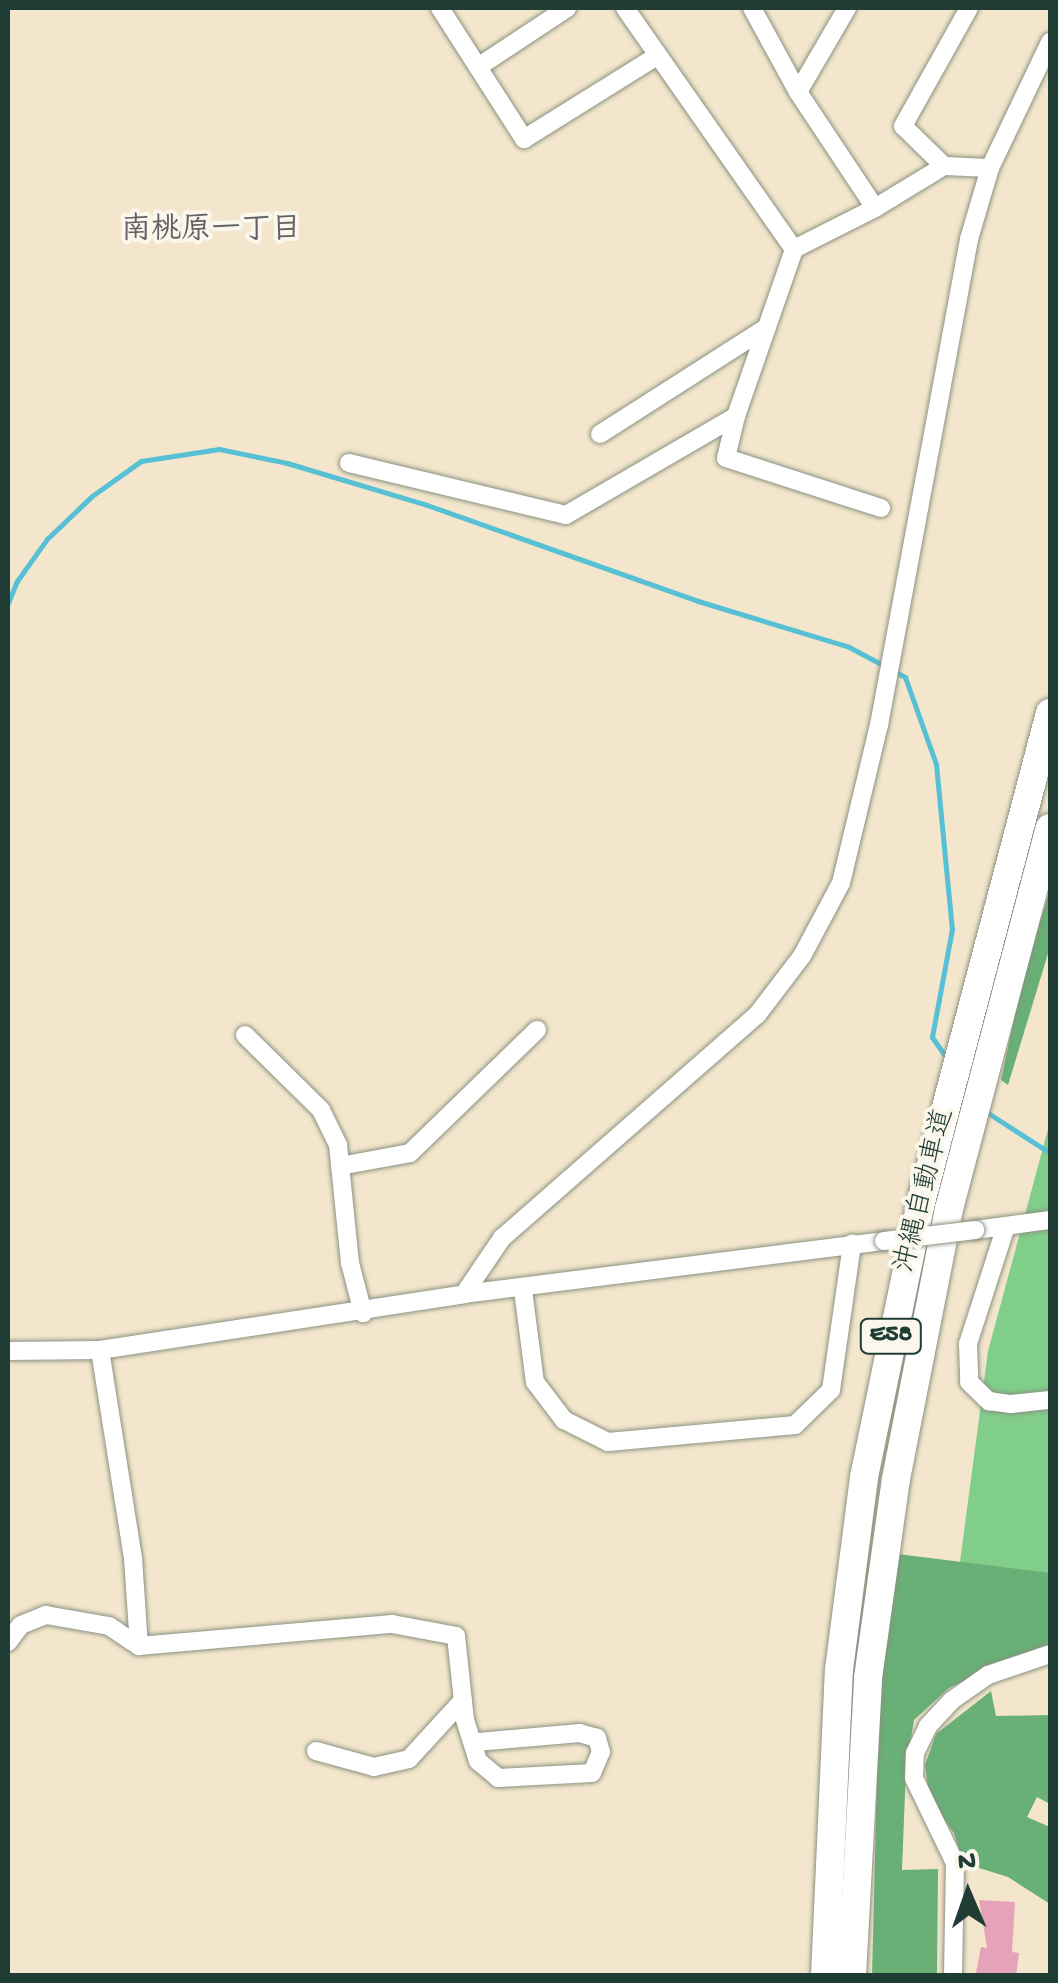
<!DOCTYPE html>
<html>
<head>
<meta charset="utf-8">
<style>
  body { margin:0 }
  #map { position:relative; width:1058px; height:1983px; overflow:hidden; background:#f3e6cc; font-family:"Gochi Hand","Klee One",sans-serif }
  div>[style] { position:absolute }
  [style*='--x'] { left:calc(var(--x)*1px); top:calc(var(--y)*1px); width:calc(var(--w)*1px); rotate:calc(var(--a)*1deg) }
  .green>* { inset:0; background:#81cd8a }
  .forest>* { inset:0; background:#68b076 }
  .stream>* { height:5px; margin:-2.5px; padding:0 2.5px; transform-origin:2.5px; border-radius:2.5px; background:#58c0d4 }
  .building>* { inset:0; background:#e5a2b9 }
  .roads { filter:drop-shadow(0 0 2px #899280) drop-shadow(0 0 2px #899280) }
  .minor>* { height:18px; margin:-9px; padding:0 9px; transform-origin:9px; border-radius:9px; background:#fff }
  .highway>* { height:28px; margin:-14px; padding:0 14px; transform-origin:14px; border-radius:14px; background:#fff }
  .bridges { filter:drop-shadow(0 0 2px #899280) drop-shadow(0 0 2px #899280) }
  .minor-bridge>* { height:18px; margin:-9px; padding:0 9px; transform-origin:9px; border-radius:9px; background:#fff }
  span { translate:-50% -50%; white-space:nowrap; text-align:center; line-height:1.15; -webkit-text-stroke:8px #fbf7ec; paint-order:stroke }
  .shield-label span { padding:2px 8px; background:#fbf7ec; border:2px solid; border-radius:8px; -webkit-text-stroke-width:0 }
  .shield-label { font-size:25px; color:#1f3d34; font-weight:700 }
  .street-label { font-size:28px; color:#1f3d34 }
  .neighbourhood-label { font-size:30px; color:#646063; font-weight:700 }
  .frame { position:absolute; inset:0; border:10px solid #1f3d34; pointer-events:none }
  .north { position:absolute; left:918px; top:1843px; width:100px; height:100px; -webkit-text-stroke:8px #fbf7ec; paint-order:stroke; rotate:358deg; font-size:28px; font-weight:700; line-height:40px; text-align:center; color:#1f3d34 }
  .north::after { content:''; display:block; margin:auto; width:35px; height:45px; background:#1f3d34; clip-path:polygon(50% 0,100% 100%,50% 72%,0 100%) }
</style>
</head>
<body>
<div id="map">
  <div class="green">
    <i style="clip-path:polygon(1050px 1122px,1050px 1612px,952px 1622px,988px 1351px)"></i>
  </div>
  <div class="forest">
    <i style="clip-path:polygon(1050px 889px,1050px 947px,1008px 1085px,1001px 1080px,1022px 981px)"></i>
    <i style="clip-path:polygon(898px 1554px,1050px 1573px,1050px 1646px,1011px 1658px,949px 1688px,914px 1720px,906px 1768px,902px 1870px,938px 1869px,937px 1975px,872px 1976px,879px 1699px)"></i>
    <i style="clip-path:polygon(991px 1691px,996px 1716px,1050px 1715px,1050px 1804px,1037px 1797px,1027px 1817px,1050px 1827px,1050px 1904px,1008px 1877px,963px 1863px,954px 1833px,930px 1802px,925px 1765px,936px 1734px)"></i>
  </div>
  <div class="stream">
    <i style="--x:8;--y:603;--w:24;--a:-68"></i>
    <i style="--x:17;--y:581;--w:52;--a:-54.5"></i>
    <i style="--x:47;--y:539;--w:62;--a:-43.7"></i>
    <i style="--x:92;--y:496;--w:60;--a:-35.5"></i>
    <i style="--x:141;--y:461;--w:79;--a:-8.7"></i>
    <i style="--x:219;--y:449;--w:69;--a:11.6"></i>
    <i style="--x:287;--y:463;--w:146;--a:16.7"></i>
    <i style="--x:427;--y:505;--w:288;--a:19.5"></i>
    <i style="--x:698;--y:601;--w:158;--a:16.9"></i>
    <i style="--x:849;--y:647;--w:40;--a:28"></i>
    <i style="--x:894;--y:671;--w:13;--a:29"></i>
    <i style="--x:905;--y:677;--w:92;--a:70.4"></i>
    <i style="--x:936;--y:764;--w:166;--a:84.5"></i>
    <i style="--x:952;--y:929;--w:110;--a:100.5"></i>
    <i style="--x:932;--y:1037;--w:21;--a:55"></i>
    <i style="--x:988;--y:1113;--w:74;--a:32.8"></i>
  </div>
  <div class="building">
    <i style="clip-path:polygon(979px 1900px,1015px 1902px,1012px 1952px,1019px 1953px,1016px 1976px,976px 1973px,981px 1947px,987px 1948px)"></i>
  </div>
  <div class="roads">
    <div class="minor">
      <i style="--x:440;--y:8;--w:156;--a:57.3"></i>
      <i style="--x:524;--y:139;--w:157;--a:-32"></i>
      <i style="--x:625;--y:8;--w:294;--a:55"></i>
      <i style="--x:752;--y:8;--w:96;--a:61.3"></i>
      <i style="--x:798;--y:92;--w:139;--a:56.4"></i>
      <i style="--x:478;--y:67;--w:107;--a:-33.5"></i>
      <i style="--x:798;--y:92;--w:97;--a:-59.7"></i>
      <i style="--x:944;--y:166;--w:46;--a:2.5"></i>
      <i style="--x:600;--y:434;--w:198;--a:-32.6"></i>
      <i style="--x:349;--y:463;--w:223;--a:13.5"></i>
      <i style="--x:566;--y:515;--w:197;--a:-30.2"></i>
      <i style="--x:881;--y:508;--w:163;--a:-162.1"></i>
      <i style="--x:726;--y:458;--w:43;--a:-76.6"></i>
      <i style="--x:736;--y:416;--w:177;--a:-70.8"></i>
      <i style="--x:794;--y:249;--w:91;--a:-26.8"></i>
      <i style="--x:875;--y:208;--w:81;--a:-31.3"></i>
      <i style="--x:944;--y:166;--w:57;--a:-135.7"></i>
      <i style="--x:903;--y:126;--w:135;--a:-60.8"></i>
      <i style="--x:245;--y:1035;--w:107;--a:44.6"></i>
      <i style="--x:321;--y:1110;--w:39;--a:64"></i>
      <i style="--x:338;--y:1145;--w:119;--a:84.2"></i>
      <i style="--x:350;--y:1263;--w:52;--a:75.4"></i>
      <i style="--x:340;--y:1166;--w:71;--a:-10.5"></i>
      <i style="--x:410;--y:1153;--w:177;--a:-44.1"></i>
      <i style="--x:1006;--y:1226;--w:124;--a:107.9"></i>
      <i style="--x:968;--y:1344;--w:38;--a:88"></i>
      <i style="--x:969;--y:1382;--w:28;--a:44"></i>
      <i style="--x:989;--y:1401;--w:22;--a:8"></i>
      <i style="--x:1011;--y:1404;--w:39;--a:-6"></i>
      <i style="--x:975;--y:1230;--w:76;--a:-7.6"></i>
      <i style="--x:523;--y:1290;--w:93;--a:82.6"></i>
      <i style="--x:535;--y:1382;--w:48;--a:52.7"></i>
      <i style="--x:564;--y:1420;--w:49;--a:26.6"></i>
      <i style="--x:608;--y:1442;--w:188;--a:-5.2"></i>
      <i style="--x:795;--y:1425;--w:50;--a:-44.2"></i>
      <i style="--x:831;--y:1390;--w:148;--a:-81.8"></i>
      <i style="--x:464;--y:1294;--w:68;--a:-55.8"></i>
      <i style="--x:502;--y:1238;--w:339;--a:-41.2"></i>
      <i style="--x:757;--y:1015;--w:74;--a:-52.7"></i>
      <i style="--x:802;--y:956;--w:83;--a:-61.9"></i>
      <i style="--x:841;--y:883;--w:163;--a:-76.5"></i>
      <i style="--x:879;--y:725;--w:494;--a:-79.5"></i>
      <i style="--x:969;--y:239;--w:74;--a:-73.5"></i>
      <i style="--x:990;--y:168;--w:140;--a:-64.5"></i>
      <i style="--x:100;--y:1350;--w:211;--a:81"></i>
      <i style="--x:133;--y:1558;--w:88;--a:86.1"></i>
      <i style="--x:8;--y:1351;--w:92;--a:-0.6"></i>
      <i style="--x:100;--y:1350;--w:368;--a:-8.7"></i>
      <i style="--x:464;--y:1294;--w:423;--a:-7.2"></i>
      <i style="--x:8;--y:1642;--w:21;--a:-53"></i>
      <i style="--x:21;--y:1625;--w:27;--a:-22"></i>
      <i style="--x:46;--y:1615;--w:64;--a:9.9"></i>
      <i style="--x:109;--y:1626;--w:36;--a:34"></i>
      <i style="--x:139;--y:1646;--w:254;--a:-5"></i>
      <i style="--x:392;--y:1624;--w:65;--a:10.6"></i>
      <i style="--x:456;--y:1636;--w:84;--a:83.9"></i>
      <i style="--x:465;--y:1720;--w:43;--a:72.4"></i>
      <i style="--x:478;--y:1761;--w:26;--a:40"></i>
      <i style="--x:498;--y:1778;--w:94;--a:-3"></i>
      <i style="--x:592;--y:1773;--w:23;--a:-67"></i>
      <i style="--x:601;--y:1752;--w:15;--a:-106"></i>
      <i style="--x:597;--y:1738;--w:18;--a:-164"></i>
      <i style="--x:580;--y:1733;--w:102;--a:175"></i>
      <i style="--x:316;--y:1751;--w:60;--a:15.4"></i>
      <i style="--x:374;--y:1767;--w:36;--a:-13"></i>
      <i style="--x:409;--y:1759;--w:80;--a:-47.5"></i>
      <i style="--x:953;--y:1976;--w:113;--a:-89"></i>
      <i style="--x:955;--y:1863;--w:94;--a:-115.8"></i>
      <i style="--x:914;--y:1778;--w:25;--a:-88"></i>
      <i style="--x:915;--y:1753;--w:30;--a:-64"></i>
      <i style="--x:928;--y:1726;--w:34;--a:-47"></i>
      <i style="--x:951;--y:1701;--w:45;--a:-35.1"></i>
      <i style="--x:988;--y:1675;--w:65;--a:-18.7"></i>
    </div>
    <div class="highway">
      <i style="--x:825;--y:1976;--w:306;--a:-87.4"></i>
      <i style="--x:839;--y:1670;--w:195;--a:-82.6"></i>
      <i style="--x:864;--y:1477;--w:277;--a:-78.3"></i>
      <i style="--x:920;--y:1206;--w:510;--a:-75.23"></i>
      <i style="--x:852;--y:1976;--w:298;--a:-86.9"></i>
      <i style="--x:868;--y:1678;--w:201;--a:-82"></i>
      <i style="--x:896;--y:1479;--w:275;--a:-78.9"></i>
      <i style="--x:949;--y:1209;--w:394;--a:-75.2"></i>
    </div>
  </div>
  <div class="bridges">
    <div class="minor-bridge">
      <i style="--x:884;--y:1241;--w:92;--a:-6.9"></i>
    </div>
  </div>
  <div class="shield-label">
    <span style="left:891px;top:1336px">E58</span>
  </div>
  <div class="street-label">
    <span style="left:926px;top:1191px;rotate:-76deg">沖縄自動車道</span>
  </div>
  <div class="neighbourhood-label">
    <span style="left:211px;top:232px">南桃原一丁目</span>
  </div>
  <div class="frame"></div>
  <div class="north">N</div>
</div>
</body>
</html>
